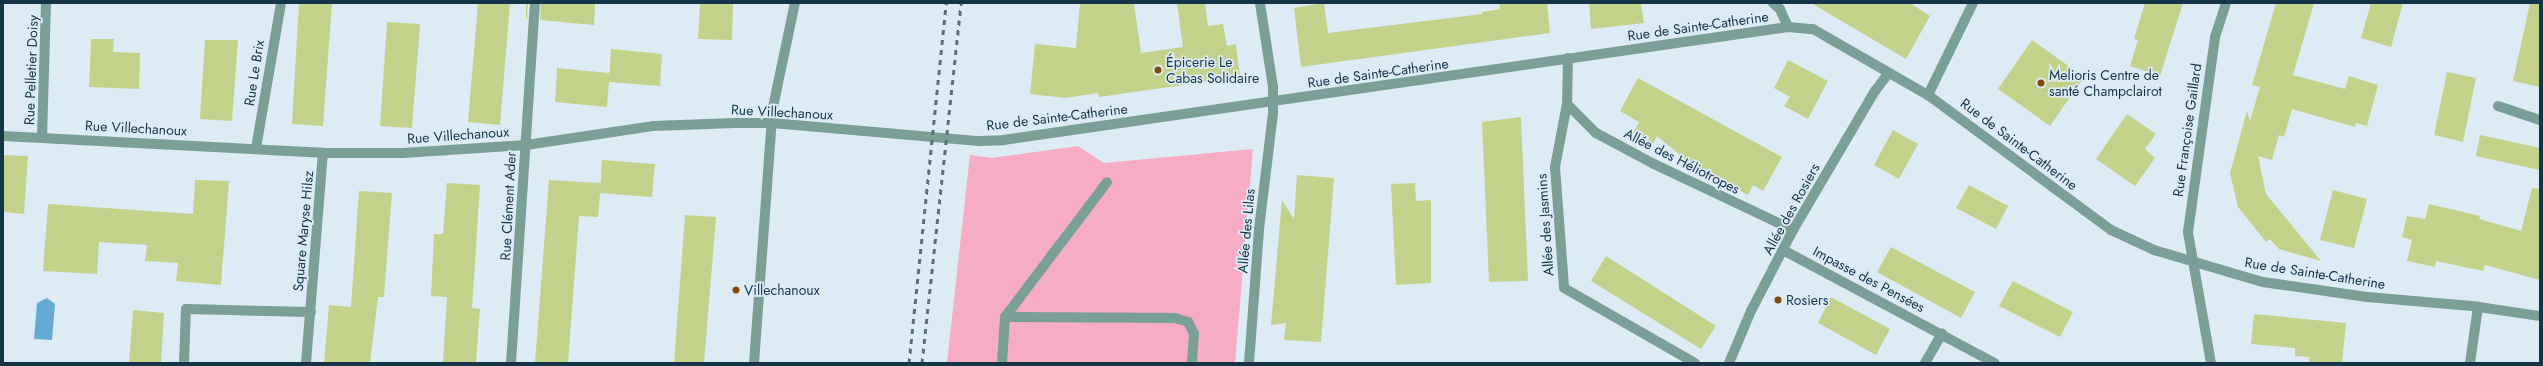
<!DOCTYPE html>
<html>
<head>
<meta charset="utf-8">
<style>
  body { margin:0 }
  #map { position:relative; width:2543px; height:366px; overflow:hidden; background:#ddebf5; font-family:Jost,sans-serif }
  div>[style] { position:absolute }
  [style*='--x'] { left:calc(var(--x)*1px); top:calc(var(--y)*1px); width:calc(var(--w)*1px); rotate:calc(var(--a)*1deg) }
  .green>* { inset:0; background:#f7acc5 }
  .water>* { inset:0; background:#65aad6 }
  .building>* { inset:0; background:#c3d28b }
  .minor>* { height:10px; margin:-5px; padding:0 5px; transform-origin:5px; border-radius:5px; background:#7a9f96 }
  .rail>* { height:3px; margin-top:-1.5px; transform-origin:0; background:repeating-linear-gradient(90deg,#567080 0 5px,transparent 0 10px) }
  .dots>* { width:11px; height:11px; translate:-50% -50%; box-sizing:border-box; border:2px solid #ddebf5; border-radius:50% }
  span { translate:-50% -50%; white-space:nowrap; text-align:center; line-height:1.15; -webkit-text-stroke:3.5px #ddebf5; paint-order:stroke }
  .street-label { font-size:14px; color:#143548 }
  .poi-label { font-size:14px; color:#143548 }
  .left { translate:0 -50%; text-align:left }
  .frame { position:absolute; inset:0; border:4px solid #143548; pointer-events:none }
</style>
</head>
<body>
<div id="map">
  <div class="green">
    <i style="clip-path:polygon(1078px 146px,1104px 163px,1253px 149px,1235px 363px,947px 363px,970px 155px,992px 158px)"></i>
  </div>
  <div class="water">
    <i style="clip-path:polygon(47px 298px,55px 304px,52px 340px,34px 339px,37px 303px)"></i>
  </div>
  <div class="building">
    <i style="clip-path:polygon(299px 3px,332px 3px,323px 126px,292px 124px)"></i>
    <i style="clip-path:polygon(478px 3px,510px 3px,500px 125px,468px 122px)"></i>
    <i style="clip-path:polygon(526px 3px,528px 3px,527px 19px,526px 19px)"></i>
    <i style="clip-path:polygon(541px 3px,595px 3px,594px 25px,540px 20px)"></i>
    <i style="clip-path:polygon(700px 3px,733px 3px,732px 40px,698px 39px)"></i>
    <i style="clip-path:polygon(1080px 3px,1134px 3px,1141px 53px,1183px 47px,1177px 3px,1205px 3px,1208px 26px,1223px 24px,1227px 46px,1236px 44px,1240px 77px,1099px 97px,1098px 93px,1066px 98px,1030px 94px,1035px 44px,1076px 48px)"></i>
    <i style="clip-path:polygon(1324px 3px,1328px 33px,1482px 14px,1482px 12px,1500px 9px,1499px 3px,1547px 3px,1550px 33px,1301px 67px,1294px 8px)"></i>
    <i style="clip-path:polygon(1589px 3px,1641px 3px,1644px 23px,1591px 29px)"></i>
    <i style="clip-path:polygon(1811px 3px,1910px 3px,1930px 16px,1906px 59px)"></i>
    <i style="clip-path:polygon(2145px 3px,2183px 3px,2160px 76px,2130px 66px,2138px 40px,2134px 39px)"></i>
    <i style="clip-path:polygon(2276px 3px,2314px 3px,2293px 75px,2345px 89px,2349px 76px,2378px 85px,2367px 126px,2356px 123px,2355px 127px,2292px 109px,2284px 137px,2279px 135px,2272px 160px,2258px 156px,2266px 194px,2321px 261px,2279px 249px,2270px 239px,2266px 242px,2238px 207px,2230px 173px,2247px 111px,2250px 121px,2260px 87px,2252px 85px)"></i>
    <i style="clip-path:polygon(2371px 3px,2403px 3px,2391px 47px,2361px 38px)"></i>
    <i style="clip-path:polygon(2530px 3px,2540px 3px,2540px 87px,2513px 81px)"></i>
    <i style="clip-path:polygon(387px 22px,420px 24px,412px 128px,380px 126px)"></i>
    <i style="clip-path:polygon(91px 39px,114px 39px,113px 52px,140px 53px,139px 89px,89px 87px)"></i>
    <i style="clip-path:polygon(205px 40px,238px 40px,232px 121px,200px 119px)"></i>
    <i style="clip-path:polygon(2032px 40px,2084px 77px,2050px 126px,1998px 89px)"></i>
    <i style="clip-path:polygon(611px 49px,662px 54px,660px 86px,609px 82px,607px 107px,555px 102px,557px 68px,609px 73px,609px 79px)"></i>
    <i style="clip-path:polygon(1788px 60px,1828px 81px,1808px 119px,1784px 106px,1790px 97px,1774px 88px)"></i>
    <i style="clip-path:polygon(2447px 72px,2476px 78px,2463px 142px,2434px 135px)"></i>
    <i style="clip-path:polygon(1638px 78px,1782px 157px,1763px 191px,1753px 185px,1748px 195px,1686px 160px,1657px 136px,1653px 144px,1633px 133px,1639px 122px,1620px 111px)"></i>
    <i style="clip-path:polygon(2127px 114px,2156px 134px,2145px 149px,2155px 158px,2135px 186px,2096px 159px)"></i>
    <i style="clip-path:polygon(1521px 117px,1528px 281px,1489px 282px,1482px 122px)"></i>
    <i style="clip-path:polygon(1893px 130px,1918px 144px,1899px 179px,1874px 165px)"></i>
    <i style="clip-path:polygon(2480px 135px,2540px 148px,2540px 170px,2476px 156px)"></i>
    <i style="clip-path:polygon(3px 155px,28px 156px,24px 214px,3px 212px)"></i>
    <i style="clip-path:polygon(602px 160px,655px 164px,652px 197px,600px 193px)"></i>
    <i style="clip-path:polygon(1297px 175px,1334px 178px,1321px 342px,1284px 340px,1286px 323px,1271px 325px,1282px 200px,1294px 219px)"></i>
    <i style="clip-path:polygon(195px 180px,229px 181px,221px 285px,176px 281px,178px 263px,145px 261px,147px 245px,99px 242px,97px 274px,43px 271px,48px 204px,193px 214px)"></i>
    <i style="clip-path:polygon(549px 180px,601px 183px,598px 217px,579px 216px,568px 363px,535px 363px)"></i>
    <i style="clip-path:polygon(447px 183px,480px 185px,472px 308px,480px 309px,476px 363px,443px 363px,447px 297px,431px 296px,434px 234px,443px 234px)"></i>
    <i style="clip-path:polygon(1415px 183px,1416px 201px,1431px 200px,1431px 283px,1396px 285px,1391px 184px)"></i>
    <i style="clip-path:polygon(1969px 185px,2008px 206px,1996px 229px,1956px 208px)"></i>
    <i style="clip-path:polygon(2532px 188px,2540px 189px,2540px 280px,2485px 265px,2483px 271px,2436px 261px,2435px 267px,2407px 261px,2412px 240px,2402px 237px,2407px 216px,2425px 219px,2429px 204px,2480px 216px,2479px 219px,2521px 231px)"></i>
    <i style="clip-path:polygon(2333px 190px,2367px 199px,2354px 248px,2320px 240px)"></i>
    <i style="clip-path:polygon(359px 191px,392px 193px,384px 297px,378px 297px,370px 363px,324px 363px,329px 305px,351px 307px)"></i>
    <i style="clip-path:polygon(685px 215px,716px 217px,704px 363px,674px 363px)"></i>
    <i style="clip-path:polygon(1891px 247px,1975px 292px,1961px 318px,1877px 272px)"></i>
    <i style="clip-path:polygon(1606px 256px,1716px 326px,1701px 349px,1591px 281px)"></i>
    <i style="clip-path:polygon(2013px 281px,2073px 312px,2060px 337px,1999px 306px)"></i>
    <i style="clip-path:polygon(1831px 297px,1890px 329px,1876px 355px,1818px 323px)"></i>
    <i style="clip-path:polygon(133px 310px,164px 313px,161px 363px,129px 363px)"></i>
    <i style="clip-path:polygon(2254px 314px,2346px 323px,2342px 363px,2309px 363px,2309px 357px,2295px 356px,2295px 348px,2251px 344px)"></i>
  </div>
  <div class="minor">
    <i style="--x:1773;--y:3;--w:9;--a:41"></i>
    <i style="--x:1780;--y:9;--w:20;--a:66"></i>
    <i style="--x:1568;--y:58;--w:46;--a:91.2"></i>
    <i style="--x:1567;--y:104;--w:64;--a:100.8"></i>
    <i style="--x:1555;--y:167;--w:121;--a:85.7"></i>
    <i style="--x:1564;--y:288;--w:151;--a:29.8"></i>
    <i style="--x:1928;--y:95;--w:102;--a:-63.9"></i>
    <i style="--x:1567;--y:104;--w:41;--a:45"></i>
    <i style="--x:1596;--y:133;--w:66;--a:28.1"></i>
    <i style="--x:1654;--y:164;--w:154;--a:25.4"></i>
    <i style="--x:2498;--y:106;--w:44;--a:18.4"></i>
    <i style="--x:3;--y:136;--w:320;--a:3"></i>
    <i style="--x:323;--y:153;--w:80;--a:0"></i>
    <i style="--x:403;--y:153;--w:123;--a:-3.7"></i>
    <i style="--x:526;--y:145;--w:128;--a:-8.5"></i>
    <i style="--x:653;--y:126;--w:82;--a:-2.1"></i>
    <i style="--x:735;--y:123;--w:37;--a:0"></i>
    <i style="--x:772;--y:123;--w:208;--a:5"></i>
    <i style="--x:979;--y:141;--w:24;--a:-2"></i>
    <i style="--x:1003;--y:140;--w:793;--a:-8.19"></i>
    <i style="--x:1788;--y:27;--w:25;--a:5"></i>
    <i style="--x:1813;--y:29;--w:133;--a:29.9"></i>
    <i style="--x:1928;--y:95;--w:227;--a:36.4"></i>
    <i style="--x:2111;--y:230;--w:47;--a:24.9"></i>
    <i style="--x:2154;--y:250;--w:114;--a:16.4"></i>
    <i style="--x:2263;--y:282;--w:105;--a:8.2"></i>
    <i style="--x:2367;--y:297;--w:105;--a:4.9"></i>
    <i style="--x:2472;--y:306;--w:69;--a:8.4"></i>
    <i style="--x:42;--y:138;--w:135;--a:-88.3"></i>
    <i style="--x:256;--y:148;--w:147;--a:-80.2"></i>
    <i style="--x:1783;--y:250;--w:240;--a:28.1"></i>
    <i style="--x:1005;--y:317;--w:169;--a:-52.9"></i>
    <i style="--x:184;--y:363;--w:54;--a:-87.9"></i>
    <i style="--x:186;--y:309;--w:125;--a:1.4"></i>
    <i style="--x:306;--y:363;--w:211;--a:-85.4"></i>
    <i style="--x:511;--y:363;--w:361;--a:-86.2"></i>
    <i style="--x:754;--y:363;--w:257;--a:-85.8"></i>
    <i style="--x:773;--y:107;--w:106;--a:-78.1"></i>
    <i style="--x:1002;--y:363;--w:46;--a:-86.3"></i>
    <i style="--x:1005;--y:317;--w:170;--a:0.3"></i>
    <i style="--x:1175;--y:318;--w:14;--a:17"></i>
    <i style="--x:1188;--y:322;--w:13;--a:63"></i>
    <i style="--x:1194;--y:334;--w:29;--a:94"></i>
    <i style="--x:1249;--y:363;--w:134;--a:-85.7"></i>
    <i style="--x:1259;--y:229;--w:116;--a:-83.1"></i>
    <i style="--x:1273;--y:114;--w:27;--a:-90"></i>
    <i style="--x:1273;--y:87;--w:85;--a:-98.8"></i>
    <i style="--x:1729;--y:363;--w:56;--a:-67.1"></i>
    <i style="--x:1751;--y:311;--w:91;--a:-62.6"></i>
    <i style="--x:1793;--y:230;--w:161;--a:-59.5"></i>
    <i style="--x:1875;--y:91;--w:21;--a:-53"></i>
    <i style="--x:1925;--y:363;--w:34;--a:-60"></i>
    <i style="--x:2211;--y:363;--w:133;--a:-100"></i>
    <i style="--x:2188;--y:232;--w:197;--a:-82.1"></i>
    <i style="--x:2215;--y:37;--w:36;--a:-72"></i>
    <i style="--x:2470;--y:363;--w:57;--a:-81.9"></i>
  </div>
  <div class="rail">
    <i style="--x:909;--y:363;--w:362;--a:-84.1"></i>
    <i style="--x:922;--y:363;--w:362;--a:-83.8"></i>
  </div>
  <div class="dots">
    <i style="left:1158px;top:70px;background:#864808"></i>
    <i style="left:2041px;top:83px;background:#864808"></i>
    <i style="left:736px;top:290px;background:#864808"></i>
    <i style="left:1778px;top:300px;background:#864808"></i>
  </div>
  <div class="street-label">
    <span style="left:1698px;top:26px;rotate:-8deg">Rue de Sainte-Catherine</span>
    <span style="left:31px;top:70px;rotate:-88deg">Rue Pelletier Doisy</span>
    <span style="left:254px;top:73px;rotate:-81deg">Rue Le Brix</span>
    <span style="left:1378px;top:73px;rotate:-8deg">Rue de Sainte-Catherine</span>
    <span style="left:782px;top:112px;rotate:3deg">Rue Villechanoux</span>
    <span style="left:1057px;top:117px;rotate:-7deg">Rue de Sainte-Catherine</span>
    <span style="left:136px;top:128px;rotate:3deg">Rue Villechanoux</span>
    <span style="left:2187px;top:130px;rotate:-82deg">Rue Françoise Gaillard</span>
    <span style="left:458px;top:135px;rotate:-4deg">Rue Villechanoux</span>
    <span style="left:2019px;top:144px;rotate:37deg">Rue de Sainte-Catherine</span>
    <span style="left:1682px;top:161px;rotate:27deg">Allée des Héliotropes</span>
    <span style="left:508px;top:206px;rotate:-87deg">Rue Clément Ader</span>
    <span style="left:1791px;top:209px;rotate:-61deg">Allée des Rosiers</span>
    <span style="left:1545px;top:225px;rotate:-94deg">Allée des Jasmins</span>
    <span style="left:303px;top:231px;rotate:-85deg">Square Maryse Hilsz</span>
    <span style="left:1246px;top:231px;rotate:-85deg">Allée des Lilas</span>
    <span style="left:2315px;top:273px;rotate:9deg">Rue de Sainte-Catherine</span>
    <span style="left:1869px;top:279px;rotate:28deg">Impasse des Pensées</span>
  </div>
  <div class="poi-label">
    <span class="left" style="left:1166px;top:70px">Épicerie Le<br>Cabas Solidaire</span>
    <span class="left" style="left:2049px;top:83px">Melioris Centre de<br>santé Champclairot</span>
    <span class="left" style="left:744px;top:290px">Villechanoux</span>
    <span class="left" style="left:1786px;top:300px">Rosiers</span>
  </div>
  <div class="frame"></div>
</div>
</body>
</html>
